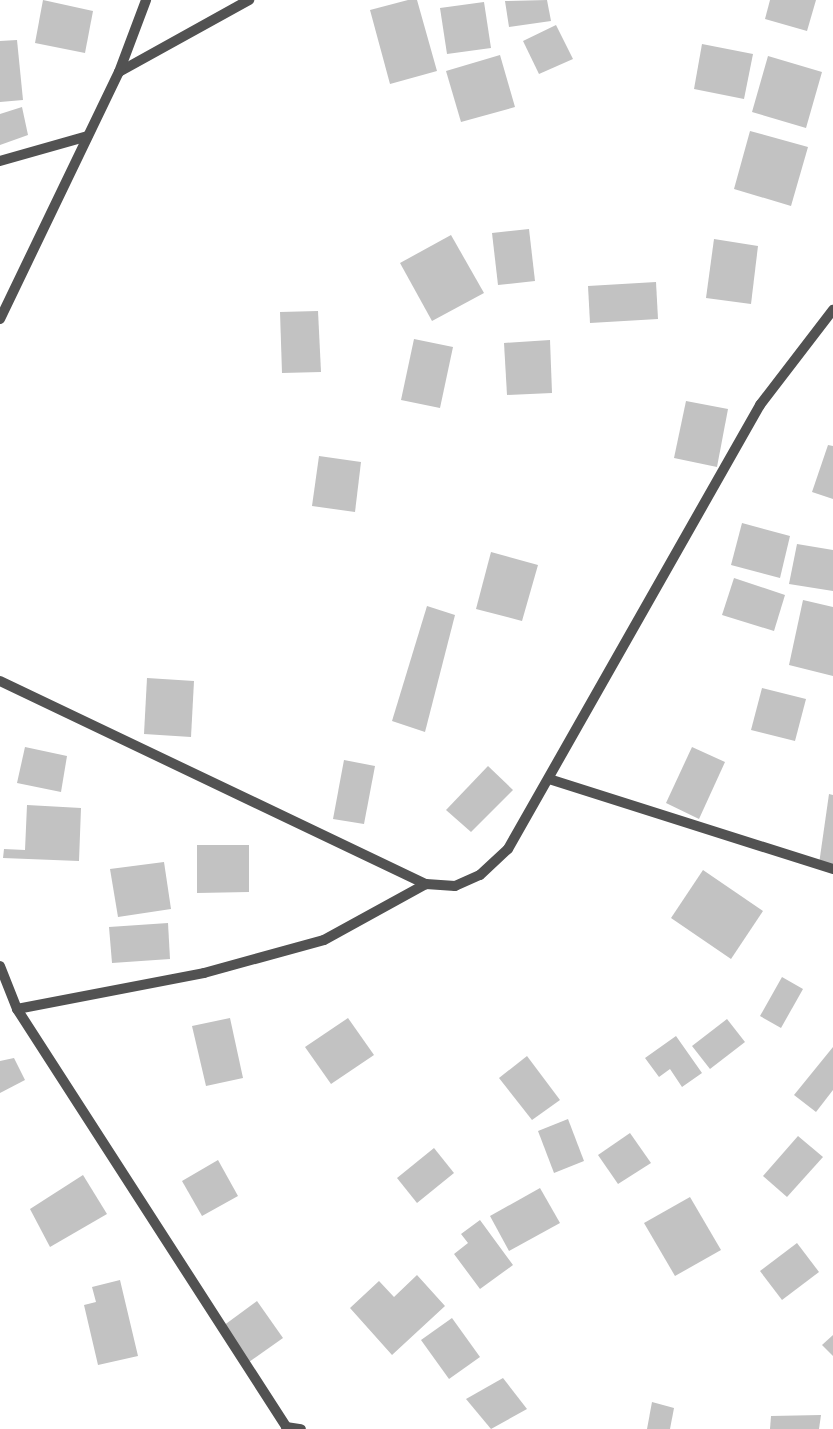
<!DOCTYPE html>
<html>
<head>
<meta charset="utf-8">
<style>
  body { margin:0 }
  #map { position:relative; width:833px; height:1429px; overflow:hidden; background:#fff; font-family:Lato,sans-serif }
  div>[style] { position:absolute }
  [style*='--x'] { left:calc(var(--x)*1px); top:calc(var(--y)*1px); width:calc(var(--w)*1px); rotate:calc(var(--a)*1deg) }
  .building>* { inset:0; background:#c2c2c2 }
  .minor>* { height:10px; margin:-5px; padding:0 5px; transform-origin:5px; border-radius:5px; background:#525252 }
  span { translate:-50% -50%; white-space:nowrap; text-align:center; line-height:1.15; -webkit-text-stroke:4px #fff; paint-order:stroke }
</style>
</head>
<body>
<div id="map">
  <div class="building">
    <i style="clip-path:polygon(43px 0,93px 11px,85px 53px,35px 43px)"></i>
    <i style="clip-path:polygon(408px 0,417px 0,437px 71px,390px 84px,370px 10px)"></i>
    <i style="clip-path:polygon(547px 0,551px 21px,509px 27px,505px 1px)"></i>
    <i style="clip-path:polygon(770px 0,816px 0,807px 31px,765px 19px)"></i>
    <i style="clip-path:polygon(484px 2px,491px 48px,447px 54px,440px 8px)"></i>
    <i style="clip-path:polygon(556px 25px,573px 59px,539px 74px,523px 41px)"></i>
    <i style="clip-path:polygon(17px 40px,23px 100px,0 102px,0 41px)"></i>
    <i style="clip-path:polygon(702px 44px,753px 54px,744px 99px,694px 89px)"></i>
    <i style="clip-path:polygon(500px 55px,515px 107px,461px 122px,446px 71px)"></i>
    <i style="clip-path:polygon(768px 56px,822px 72px,806px 128px,752px 112px)"></i>
    <i style="clip-path:polygon(22px 107px,28px 135px,0 145px,0 114px)"></i>
    <i style="clip-path:polygon(750px 131px,808px 147px,791px 206px,734px 189px)"></i>
    <i style="clip-path:polygon(529px 229px,535px 281px,498px 285px,492px 233px)"></i>
    <i style="clip-path:polygon(451px 235px,484px 293px,432px 321px,400px 263px)"></i>
    <i style="clip-path:polygon(714px 239px,758px 246px,751px 304px,706px 298px)"></i>
    <i style="clip-path:polygon(656px 282px,658px 319px,590px 323px,588px 286px)"></i>
    <i style="clip-path:polygon(318px 311px,321px 372px,282px 373px,280px 312px)"></i>
    <i style="clip-path:polygon(414px 339px,453px 347px,440px 408px,401px 400px)"></i>
    <i style="clip-path:polygon(550px 340px,552px 393px,507px 395px,504px 343px)"></i>
    <i style="clip-path:polygon(686px 401px,728px 409px,717px 467px,674px 458px)"></i>
    <i style="clip-path:polygon(828px 445px,833px 446px,833px 499px,812px 492px)"></i>
    <i style="clip-path:polygon(319px 456px,361px 462px,355px 512px,312px 506px)"></i>
    <i style="clip-path:polygon(742px 523px,790px 536px,780px 578px,731px 565px)"></i>
    <i style="clip-path:polygon(797px 544px,833px 550px,833px 591px,789px 584px)"></i>
    <i style="clip-path:polygon(491px 552px,538px 565px,522px 621px,476px 609px)"></i>
    <i style="clip-path:polygon(734px 578px,785px 595px,774px 631px,722px 615px)"></i>
    <i style="clip-path:polygon(803px 600px,833px 607px,833px 676px,789px 665px)"></i>
    <i style="clip-path:polygon(427px 606px,455px 615px,425px 732px,392px 721px)"></i>
    <i style="clip-path:polygon(147px 678px,194px 681px,191px 737px,144px 734px)"></i>
    <i style="clip-path:polygon(762px 688px,806px 699px,795px 741px,751px 730px)"></i>
    <i style="clip-path:polygon(25px 747px,67px 756px,61px 792px,17px 783px)"></i>
    <i style="clip-path:polygon(692px 747px,725px 762px,699px 819px,666px 803px)"></i>
    <i style="clip-path:polygon(344px 760px,375px 766px,364px 824px,333px 819px)"></i>
    <i style="clip-path:polygon(488px 766px,513px 790px,471px 832px,446px 810px)"></i>
    <i style="clip-path:polygon(829px 794px,833px 795px,833px 866px,819px 864px)"></i>
    <i style="clip-path:polygon(27px 805px,81px 808px,79px 861px,3px 858px,4px 849px,25px 850px)"></i>
    <i style="clip-path:polygon(197px 845px,249px 845px,249px 892px,197px 893px)"></i>
    <i style="clip-path:polygon(164px 862px,171px 909px,118px 917px,110px 869px)"></i>
    <i style="clip-path:polygon(703px 870px,763px 911px,731px 959px,671px 918px)"></i>
    <i style="clip-path:polygon(168px 923px,170px 959px,112px 963px,109px 927px)"></i>
    <i style="clip-path:polygon(782px 977px,803px 989px,781px 1028px,760px 1016px)"></i>
    <i style="clip-path:polygon(230px 1018px,243px 1078px,206px 1086px,192px 1026px)"></i>
    <i style="clip-path:polygon(348px 1018px,374px 1055px,331px 1084px,305px 1047px)"></i>
    <i style="clip-path:polygon(727px 1019px,745px 1042px,710px 1069px,692px 1046px)"></i>
    <i style="clip-path:polygon(676px 1036px,702px 1073px,682px 1087px,670px 1069px,659px 1077px,645px 1058px)"></i>
    <i style="clip-path:polygon(833px 1047px,833px 1090px,816px 1112px,794px 1095px)"></i>
    <i style="clip-path:polygon(527px 1056px,560px 1100px,532px 1120px,499px 1078px)"></i>
    <i style="clip-path:polygon(14px 1058px,25px 1080px,0 1093px,0 1061px)"></i>
    <i style="clip-path:polygon(568px 1119px,584px 1161px,554px 1173px,538px 1131px)"></i>
    <i style="clip-path:polygon(630px 1133px,651px 1163px,618px 1184px,598px 1155px)"></i>
    <i style="clip-path:polygon(798px 1136px,823px 1157px,787px 1197px,763px 1176px)"></i>
    <i style="clip-path:polygon(434px 1148px,454px 1173px,417px 1203px,397px 1178px)"></i>
    <i style="clip-path:polygon(218px 1160px,238px 1196px,202px 1216px,182px 1181px)"></i>
    <i style="clip-path:polygon(83px 1175px,107px 1214px,50px 1247px,30px 1209px)"></i>
    <i style="clip-path:polygon(540px 1188px,560px 1223px,509px 1251px,490px 1216px)"></i>
    <i style="clip-path:polygon(690px 1197px,721px 1250px,675px 1276px,644px 1223px)"></i>
    <i style="clip-path:polygon(480px 1220px,513px 1265px,480px 1289px,454px 1254px,468px 1243px,461px 1234px)"></i>
    <i style="clip-path:polygon(797px 1243px,819px 1272px,782px 1300px,760px 1271px)"></i>
    <i style="clip-path:polygon(417px 1275px,445px 1306px,392px 1355px,350px 1308px,379px 1281px,394px 1297px)"></i>
    <i style="clip-path:polygon(120px 1280px,138px 1356px,98px 1365px,84px 1305px,96px 1302px,92px 1287px)"></i>
    <i style="clip-path:polygon(257px 1301px,283px 1338px,249px 1362px,223px 1326px)"></i>
    <i style="clip-path:polygon(452px 1318px,480px 1357px,449px 1379px,421px 1340px)"></i>
    <i style="clip-path:polygon(833px 1335px,833px 1356px,822px 1345px)"></i>
    <i style="clip-path:polygon(503px 1378px,527px 1409px,491px 1429px,466px 1399px)"></i>
    <i style="clip-path:polygon(652px 1402px,674px 1408px,670px 1429px,647px 1429px)"></i>
    <i style="clip-path:polygon(821px 1415px,819px 1429px,770px 1429px,771px 1416px)"></i>
  </div>
  <div class="minor">
    <i style="--x:119;--y:72;--w:149;--a:-29"></i>
    <i style="--x:0;--y:161;--w:91;--a:-15.9"></i>
    <i style="--x:0;--y:319;--w:274;--a:-64.3"></i>
    <i style="--x:119;--y:72;--w:77;--a:-69.4"></i>
    <i style="--x:0;--y:681;--w:472;--a:25.5"></i>
    <i style="--x:426;--y:884;--w:29;--a:4"></i>
    <i style="--x:455;--y:886;--w:27;--a:-24"></i>
    <i style="--x:480;--y:875;--w:38;--a:-43"></i>
    <i style="--x:508;--y:849;--w:511;--a:-60.42"></i>
    <i style="--x:760;--y:405;--w:120;--a:-52.5"></i>
    <i style="--x:549;--y:779;--w:298;--a:17.6"></i>
    <i style="--x:0;--y:966;--w:46;--a:68.4"></i>
    <i style="--x:17;--y:1009;--w:500;--a:57.2"></i>
    <i style="--x:17;--y:1009;--w:190;--a:-10.9"></i>
    <i style="--x:204;--y:973;--w:124;--a:-15.4"></i>
    <i style="--x:324;--y:940;--w:116;--a:-28.8"></i>
    <i style="--x:286;--y:1427;--w:15;--a:8"></i>
  </div>
</div>
</body>
</html>
